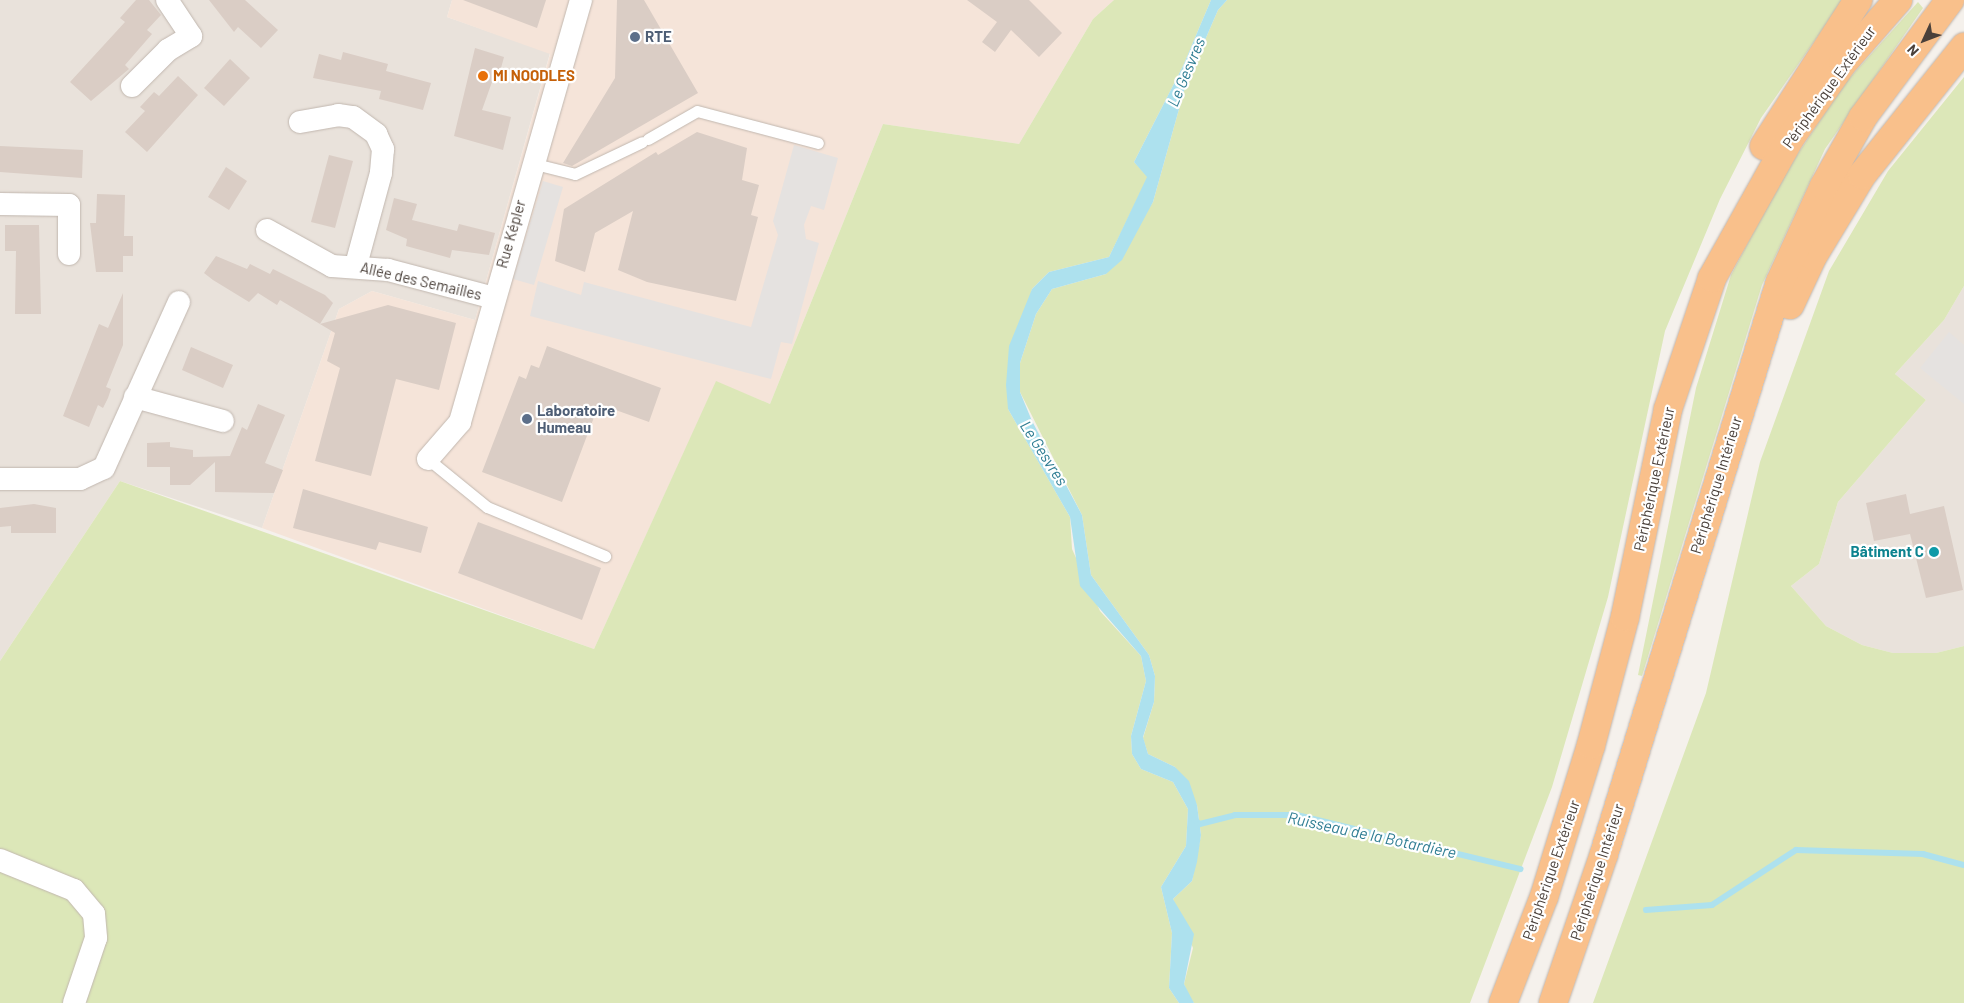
<!DOCTYPE html>
<html>
<head>
<meta charset="utf-8">
<style>
  body { margin:0 }
  #map { position:relative; width:1964px; height:1003px; overflow:hidden; background:#f5f1ec; font-family:Barlow,sans-serif }
  div>[style] { position:absolute }
  [style*='--x'] { left:calc(var(--x)*1px); top:calc(var(--y)*1px); width:calc(var(--w)*1px); rotate:calc(var(--a)*1deg) }
  .residential>* { inset:0; background:#e9e2db }
  .commercial>* { inset:0; background:#f5e4d9 }
  .green>* { inset:0; background:#dce7b8 }
  .parking>* { inset:0; background:#e5e2e0 }
  .water>* { inset:0; background:#ade1ee }
  .stream>* { height:5.5px; margin:-2.75px; padding:0 2.75px; transform-origin:2.75px; border-radius:2.75px; background:#ade1ee }
  .building>* { inset:0; background:#dacdc5 }
  .roads { filter:drop-shadow(0 0 1px #c1b7af) drop-shadow(0 0 1px #c1b7af) }
  .service>* { height:11px; margin:-5.5px; padding:0 5.5px; transform-origin:5.5px; border-radius:5.5px; background:#fff }
  .minor>* { height:22px; margin:-11px; padding:0 11px; transform-origin:11px; border-radius:11px; background:#fff }
  .trunk>* { height:28px; margin:-14px; padding:0 14px; transform-origin:14px; border-radius:14px; background:#f9c08b }
  .dots>* { width:14px; height:14px; translate:-50% -50%; box-sizing:border-box; border:2px solid #fff; border-radius:50% }
  span { translate:-50% -50%; white-space:nowrap; text-align:center; line-height:1.15; -webkit-text-stroke:4.5px #fff; paint-order:stroke }
  .service-label { font-size:15px; color:#4e5e75; font-weight:700 }
  .left { translate:0 -50%; text-align:left }
  .food-label { font-size:15px; color:#c56008; font-weight:700 }
  .street-label { font-size:15px; color:#4a403a }
  .culture-label { font-size:15px; color:#0d838f; font-weight:700 }
  .right { translate:-100% -50%; text-align:right }
  .water-label { font-size:16px; color:#2f7d93; font-style:italic }
  .north { position:absolute; left:1899px; top:15px; width:50px; height:50px; -webkit-text-stroke:4px #fff; paint-order:stroke; rotate:227deg; font-size:14px; font-weight:700; line-height:20px; text-align:center; color:#4a403a }
  .north::after { content:''; display:block; margin:auto; width:18px; height:22px; background:#4a403a; clip-path:polygon(50% 0,100% 100%,50% 72%,0 100%) }
</style>
</head>
<body>
<div id="map">
  <div class="residential">
    <i style="clip-path:polygon(0 0,452px 0,447px 17px,550px 53px,475px 320px,372px 291px,339px 309px,262px 528px,120px 481px,0 661px)"></i>
    <i style="clip-path:polygon(1964px 286px,1964px 646px,1936px 653px,1893px 653px,1862px 645px,1826px 626px,1791px 586px,1819px 564px,1838px 502px,1926px 400px,1895px 374px,1944px 320px)"></i>
  </div>
  <div class="commercial">
    <i style="clip-path:polygon(452px 0,1114px 0,1093px 19px,1019px 144px,883px 124px,770px 404px,716px 382px,594px 649px,262px 528px,339px 309px,372px 291px,475px 320px,550px 54px,447px 17px)"></i>
  </div>
  <div class="green">
    <i style="clip-path:polygon(1114px 0,1211px 0,1183px 66px,1134px 162px,1148px 177px,1109px 257px,1049px 272px,1032px 289px,1008px 409px,1070px 517px,1072px 549px,1100px 611px,1141px 656px,1146px 681px,1131px 736px,1132px 754px,1141px 769px,1173px 782px,1188px 809px,1186px 846px,1161px 887px,1172px 933px,1169px 988px,1179px 1003px,89px 1003px,65px 999px,63px 1003px,0 1003px,0 661px,120px 481px,594px 649px,716px 381px,770px 404px,883px 124px,1019px 144px,1093px 19px)"></i>
    <i style="clip-path:polygon(1227px 0,1843px 0,1761px 118px,1720px 199px,1665px 331px,1608px 597px,1552px 787px,1470px 1003px,1194px 1003px,1190px 998px,1184px 984px,1193px 948px,1173px 899px,1192px 881px,1201px 835px,1197px 805px,1175px 767px,1148px 754px,1143px 738px,1154px 702px,1155px 676px,1149px 655px,1091px 575px,1082px 515px,1020px 392px,1020px 363px,1036px 314px,1052px 289px,1106px 274px,1153px 202px,1186px 84px,1218px 10px)"></i>
    <i style="clip-path:polygon(1918px 2px,1923px 8px,1825px 149px,1762px 285px,1642px 676px,1638px 675px,1696px 388px,1731px 275px,1783px 176px,1845px 83px)"></i>
    <i style="clip-path:polygon(1964px 77px,1964px 286px,1944px 320px,1895px 374px,1926px 400px,1838px 502px,1819px 564px,1791px 586px,1826px 626px,1862px 645px,1893px 653px,1936px 653px,1964px 646px,1964px 1003px,1593px 1003px,1706px 693px,1760px 462px,1829px 271px,1888px 171px)"></i>
  </div>
  <div class="parking">
    <i style="clip-path:polygon(794px 145px,838px 158px,824px 210px,811px 206px,804px 225px,806px 239px,819px 243px,792px 344px,781px 342px,771px 379px,530px 316px,538px 281px,581px 295px,584px 282px,751px 327px,778px 235px,773px 221px)"></i>
    <i style="clip-path:polygon(543px 181px,563px 187px,534px 285px,513px 279px)"></i>
    <i style="clip-path:polygon(1949px 332px,1964px 345px,1964px 404px,1920px 368px)"></i>
  </div>
  <div class="water">
    <i style="clip-path:polygon(1211px 0,1227px 0,1218px 10px,1186px 84px,1153px 202px,1122px 260px,1106px 274px,1052px 289px,1036px 314px,1020px 363px,1020px 392px,1032px 421px,1082px 515px,1091px 575px,1149px 655px,1155px 676px,1154px 702px,1143px 737px,1148px 754px,1175px 767px,1189px 781px,1197px 805px,1201px 835px,1197px 862px,1192px 881px,1173px 899px,1194px 934px,1184px 984px,1194px 1003px,1179px 1003px,1169px 988px,1172px 933px,1161px 887px,1186px 846px,1188px 809px,1173px 782px,1141px 769px,1132px 754px,1131px 736px,1146px 681px,1141px 656px,1080px 586px,1070px 517px,1008px 409px,1006px 385px,1009px 346px,1032px 289px,1049px 272px,1109px 257px,1147px 177px,1134px 162px,1183px 66px)"></i>
  </div>
  <div class="stream">
    <i style="--x:1195;--y:820;--w:6;--a:39"></i>
    <i style="--x:1200;--y:824;--w:36;--a:-14"></i>
    <i style="--x:1235;--y:815;--w:62;--a:0"></i>
    <i style="--x:1297;--y:815;--w:230;--a:13.6"></i>
    <i style="--x:1646;--y:910;--w:66;--a:-4.3"></i>
    <i style="--x:1712;--y:905;--w:100;--a:-33.2"></i>
    <i style="--x:1796;--y:850;--w:127;--a:1.8"></i>
    <i style="--x:1923;--y:854;--w:42;--a:15"></i>
  </div>
  <div class="building">
    <i style="clip-path:polygon(136px 0,149px 0,161px 15px,147px 30px,152px 34px,125px 65px,129px 69px,91px 101px,70px 82px,125px 22px,120px 18px)"></i>
    <i style="clip-path:polygon(209px 0,245px 0,278px 30px,261px 48px,238px 27px,234px 32px)"></i>
    <i style="clip-path:polygon(463px 0,546px 0,537px 28px)"></i>
    <i style="clip-path:polygon(617px 0,644px 0,698px 93px,572px 166px,563px 163px,615px 78px)"></i>
    <i style="clip-path:polygon(967px 0,1029px 0,1062px 33px,1039px 57px,1011px 30px,995px 52px,982px 42px,997px 22px)"></i>
    <i style="clip-path:polygon(475px 48px,504px 57px,497px 83px,492px 82px,482px 110px,511px 117px,503px 150px,454px 136px)"></i>
    <i style="clip-path:polygon(343px 52px,388px 64px,386px 71px,431px 83px,423px 110px,379px 99px,381px 91px,313px 78px,319px 54px,341px 60px)"></i>
    <i style="clip-path:polygon(230px 59px,250px 78px,224px 106px,204px 88px)"></i>
    <i style="clip-path:polygon(178px 76px,198px 95px,147px 152px,125px 132px,145px 111px,140px 107px,154px 92px,159px 96px)"></i>
    <i style="clip-path:polygon(697px 132px,747px 148px,742px 180px,759px 185px,751px 215px,758px 217px,736px 301px,647px 282px,618px 270px,633px 211px,595px 233px,585px 272px,555px 261px,564px 209px,656px 152px,658px 155px)"></i>
    <i style="clip-path:polygon(0 146px,83px 150px,82px 178px,0 172px)"></i>
    <i style="clip-path:polygon(329px 155px,353px 161px,335px 228px,311px 222px)"></i>
    <i style="clip-path:polygon(226px 167px,247px 181px,229px 210px,208px 197px)"></i>
    <i style="clip-path:polygon(97px 194px,125px 195px,124px 236px,133px 236px,133px 256px,123px 256px,123px 272px,96px 272px,90px 223px,96px 223px)"></i>
    <i style="clip-path:polygon(394px 198px,417px 204px,412px 220px,457px 231px,459px 224px,495px 233px,489px 255px,452px 250px,450px 258px,406px 246px,407px 239px,386px 230px)"></i>
    <i style="clip-path:polygon(5px 225px,39px 225px,41px 314px,15px 314px,16px 251px,5px 251px)"></i>
    <i style="clip-path:polygon(216px 256px,247px 269px,250px 264px,270px 274px,273px 269px,325px 295px,333px 303px,320px 324px,388px 305px,456px 323px,439px 390px,396px 379px,371px 476px,315px 461px,340px 368px,327px 361px,335px 333px,280px 300px,277px 305px,258px 293px,249px 302px,213px 280px,204px 273px)"></i>
    <i style="clip-path:polygon(123px 293px,123px 345px,106px 387px,111px 389px,108px 398px,103px 408px,98px 405px,89px 427px,63px 416px,99px 324px,108px 328px)"></i>
    <i style="clip-path:polygon(547px 346px,661px 388px,649px 422px,599px 404px,562px 502px,482px 472px,519px 376px,526px 379px,531px 365px,539px 368px)"></i>
    <i style="clip-path:polygon(191px 347px,233px 365px,223px 388px,182px 370px)"></i>
    <i style="clip-path:polygon(258px 404px,285px 415px,265px 463px,283px 470px,274px 493px,215px 492px,215px 462px,190px 485px,170px 485px,170px 467px,147px 467px,147px 443px,170px 442px,170px 447px,193px 450px,193px 457px,230px 456px,242px 427px,247px 430px)"></i>
    <i style="clip-path:polygon(303px 489px,428px 527px,421px 553px,379px 542px,376px 550px,293px 528px)"></i>
    <i style="clip-path:polygon(1906px 494px,1910px 514px,1944px 506px,1963px 590px,1926px 598px,1910px 534px,1874px 541px,1866px 503px)"></i>
    <i style="clip-path:polygon(34px 504px,56px 508px,56px 533px,11px 533px,11px 526px,0 527px,0 508px)"></i>
    <i style="clip-path:polygon(478px 522px,601px 568px,582px 620px,458px 573px)"></i>
  </div>
  <div class="roads">
    <div class="service">
      <i style="--x:648;--y:139;--w:56;--a:-29.7"></i>
      <i style="--x:697;--y:111;--w:125;--a:14.8"></i>
      <i style="--x:531;--y:163;--w:45;--a:14"></i>
      <i style="--x:575;--y:174;--w:74;--a:-25.5"></i>
      <i style="--x:428;--y:459;--w:76;--a:39.1"></i>
      <i style="--x:487;--y:507;--w:128;--a:22.6"></i>
    </div>
    <div class="minor">
      <i style="--x:132;--y:86;--w:51;--a:-45"></i>
      <i style="--x:168;--y:50;--w:27;--a:-31"></i>
      <i style="--x:191;--y:36;--w:43;--a:-123.7"></i>
      <i style="--x:300;--y:122;--w:39;--a:-10"></i>
      <i style="--x:338;--y:115;--w:15;--a:8"></i>
      <i style="--x:353;--y:117;--w:29;--a:36"></i>
      <i style="--x:376;--y:134;--w:17;--a:65"></i>
      <i style="--x:383;--y:149;--w:24;--a:95"></i>
      <i style="--x:381;--y:173;--w:95;--a:105.2"></i>
      <i style="--x:0;--y:204;--w:69;--a:0.8"></i>
      <i style="--x:69;--y:205;--w:49;--a:90"></i>
      <i style="--x:267;--y:230;--w:74;--a:29"></i>
      <i style="--x:332;--y:266;--w:56;--a:4.1"></i>
      <i style="--x:388;--y:270;--w:110;--a:14.8"></i>
      <i style="--x:135;--y:397;--w:91;--a:15.3"></i>
      <i style="--x:428;--y:459;--w:49;--a:-49.1"></i>
      <i style="--x:460;--y:422;--w:439;--a:-74"></i>
      <i style="--x:0;--y:479;--w:80;--a:0"></i>
      <i style="--x:80;--y:479;--w:26;--a:-25"></i>
      <i style="--x:104;--y:468;--w:182;--a:-65.7"></i>
      <i style="--x:0;--y:860;--w:80;--a:22.1"></i>
      <i style="--x:74;--y:890;--w:31;--a:50"></i>
      <i style="--x:94;--y:914;--w:24;--a:85"></i>
      <i style="--x:96;--y:938;--w:69;--a:108.7"></i>
    </div>
    <div class="trunk">
      <i style="--x:1764;--y:146;--w:174;--a:-57.2"></i>
      <i style="--x:1790;--y:305;--w:54;--a:-64.9"></i>
      <i style="--x:1813;--y:256;--w:95;--a:-58.8"></i>
      <i style="--x:1862;--y:175;--w:164;--a:-51.4"></i>
      <i style="--x:1503;--y:1003;--w:114;--a:-68.9"></i>
      <i style="--x:1544;--y:897;--w:159;--a:-72.8"></i>
      <i style="--x:1591;--y:745;--w:132;--a:-75.1"></i>
      <i style="--x:1625;--y:617;--w:212;--a:-78.3"></i>
      <i style="--x:1668;--y:409;--w:138;--a:-71.4"></i>
      <i style="--x:1712;--y:278;--w:158;--a:-60.8"></i>
      <i style="--x:1789;--y:140;--w:94;--a:-55"></i>
      <i style="--x:1843;--y:63;--w:84;--a:-48.9"></i>
      <i style="--x:1553;--y:1003;--w:157;--a:-71.1"></i>
      <i style="--x:1604;--y:854;--w:598;--a:-72.9"></i>
      <i style="--x:1780;--y:282;--w:106;--a:-65.4"></i>
      <i style="--x:1824;--y:186;--w:79;--a:-60.5"></i>
      <i style="--x:1863;--y:117;--w:146;--a:-53.4"></i>
    </div>
  </div>
  <div class="dots">
    <i style="left:635px;top:37px;background:#5c6f8a"></i>
    <i style="left:483px;top:76px;background:#e8710a"></i>
    <i style="left:527px;top:419px;background:#5c6f8a"></i>
    <i style="left:1934px;top:552px;background:#0f9aa8"></i>
  </div>
  <div class="service-label">
    <span class="left" style="left:645px;top:37px">RTE</span>
    <span class="left" style="left:537px;top:419px">Laboratoire<br>Humeau</span>
  </div>
  <div class="food-label">
    <span class="left" style="left:493px;top:76px">MI NOODLES</span>
  </div>
  <div class="street-label">
    <span style="left:1829px;top:87px;rotate:-54deg">Périphérique Extérieur</span>
    <span style="left:511px;top:234px;rotate:-74deg">Rue Képler</span>
    <span style="left:421px;top:281px;rotate:13deg">Allée des Semailles</span>
    <span style="left:1654px;top:479px;rotate:-78deg">Périphérique Extérieur</span>
    <span style="left:1716px;top:485px;rotate:-73deg">Périphérique Intérieur</span>
    <span style="left:1551px;top:870px;rotate:-71deg">Périphérique Extérieur</span>
    <span style="left:1597px;top:872px;rotate:-72deg">Périphérique Intérieur</span>
  </div>
  <div class="culture-label">
    <span class="right" style="left:1924px;top:552px">Bâtiment C</span>
  </div>
  <div class="water-label">
    <span style="left:1186px;top:72px;rotate:-67deg">Le Gesvres</span>
    <span style="left:1044px;top:453px;rotate:57deg">Le Gesvres</span>
    <span style="left:1372px;top:835px;rotate:12deg">Ruisseau de la Botardière</span>
  </div>
  <div class="north">N</div>
</div>
</body>
</html>
